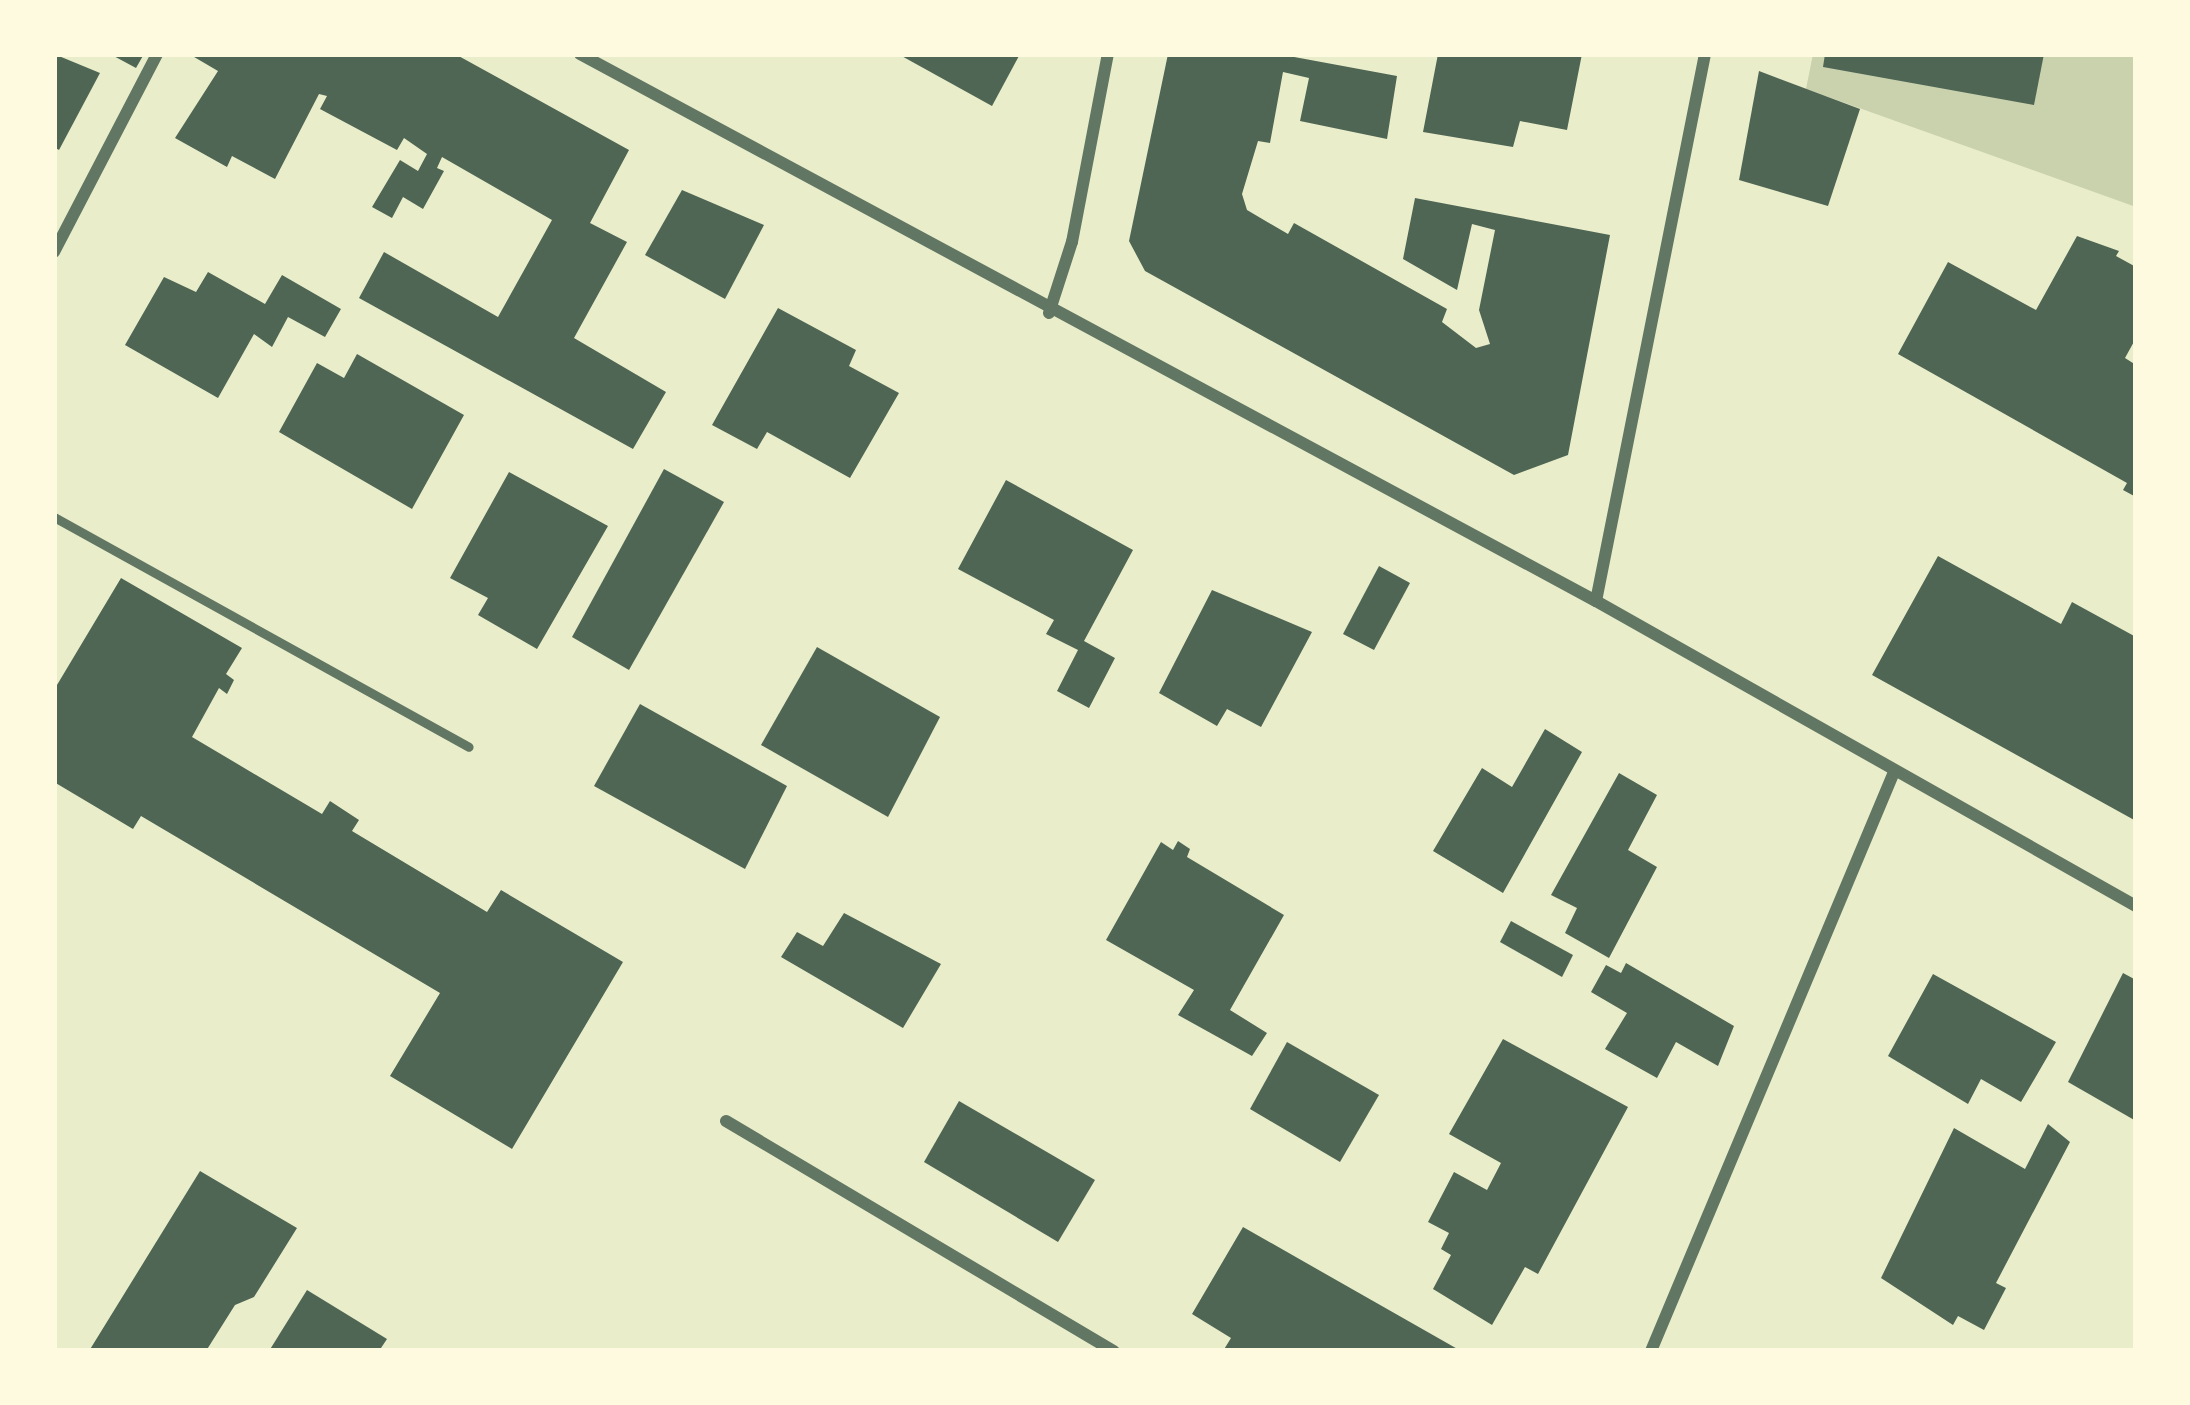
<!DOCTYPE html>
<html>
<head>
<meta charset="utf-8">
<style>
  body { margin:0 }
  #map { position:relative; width:2190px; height:1405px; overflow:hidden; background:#e9edc9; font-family:Raleway,sans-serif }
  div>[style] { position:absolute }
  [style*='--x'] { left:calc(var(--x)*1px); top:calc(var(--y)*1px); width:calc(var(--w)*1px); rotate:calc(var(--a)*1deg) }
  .green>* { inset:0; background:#cad2ad }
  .building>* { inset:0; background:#4f6655 }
  .service>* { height:9px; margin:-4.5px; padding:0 4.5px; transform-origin:4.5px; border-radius:4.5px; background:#617663 }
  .minor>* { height:12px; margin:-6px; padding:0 6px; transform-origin:6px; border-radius:6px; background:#617663 }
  span { translate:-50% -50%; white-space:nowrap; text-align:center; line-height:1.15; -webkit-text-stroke:9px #fefae0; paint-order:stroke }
  .frame { position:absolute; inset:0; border:57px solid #fefae0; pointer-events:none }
</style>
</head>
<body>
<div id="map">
  <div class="green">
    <i style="clip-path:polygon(1813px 54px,2136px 54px,2136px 207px,1806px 89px)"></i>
  </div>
  <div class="building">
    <i style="clip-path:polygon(54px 54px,100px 73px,59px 150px,54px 147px)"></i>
    <i style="clip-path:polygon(110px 54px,144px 54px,136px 68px)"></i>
    <i style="clip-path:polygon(189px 54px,455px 54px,629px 150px,590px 223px,627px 242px,574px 338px,666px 392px,633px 449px,359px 298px,384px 252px,498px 317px,552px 220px,442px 157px,437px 168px,444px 171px,423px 209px,403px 197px,392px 218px,372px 207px,400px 160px,418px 171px,427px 154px,404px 138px,397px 150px,320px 109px,327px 96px,319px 94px,275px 179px,232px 156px,227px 167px,175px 138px,218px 71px)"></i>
    <i style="clip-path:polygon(898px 54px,1020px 54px,992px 106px)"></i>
    <i style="clip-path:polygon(1168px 54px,1278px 54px,1397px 76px,1387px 139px,1300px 121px,1309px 78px,1283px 72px,1270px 143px,1258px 141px,1242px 194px,1247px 210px,1288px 234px,1294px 223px,1447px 309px,1442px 322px,1476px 348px,1490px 344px,1479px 310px,1495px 230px,1472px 224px,1457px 290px,1403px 259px,1415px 198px,1610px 235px,1568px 455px,1514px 475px,1145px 271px,1129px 241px)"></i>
    <i style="clip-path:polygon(1438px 54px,1582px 54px,1567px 130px,1520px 121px,1513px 147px,1423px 132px)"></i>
    <i style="clip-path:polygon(1825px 54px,2044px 54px,2034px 105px,1823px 67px)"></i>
    <i style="clip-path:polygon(1759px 71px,1860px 109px,1828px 206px,1739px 180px)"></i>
    <i style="clip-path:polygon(682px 190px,764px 225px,725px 299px,645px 255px)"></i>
    <i style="clip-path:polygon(2077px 236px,2119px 251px,2116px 256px,2136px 267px,2136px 338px,2125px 358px,2136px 365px,2136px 497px,2123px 490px,2127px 483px,1898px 354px,1948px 262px,2036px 310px)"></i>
    <i style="clip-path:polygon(208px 272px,265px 304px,282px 275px,341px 309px,325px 337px,288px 317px,272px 347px,254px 334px,218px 398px,125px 345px,164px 277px,196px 292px)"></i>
    <i style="clip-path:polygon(778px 308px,856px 350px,849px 366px,899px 393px,850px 478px,767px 432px,757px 449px,712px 425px)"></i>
    <i style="clip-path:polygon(357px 354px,464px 415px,412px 509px,279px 432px,317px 363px,344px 378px)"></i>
    <i style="clip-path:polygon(664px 469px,724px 502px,629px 670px,572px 637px)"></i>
    <i style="clip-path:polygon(509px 472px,608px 526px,537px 649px,478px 615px,488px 598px,450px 578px)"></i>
    <i style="clip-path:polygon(1006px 480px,1133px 550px,1084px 641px,1115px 658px,1089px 708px,1057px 691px,1078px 650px,1046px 634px,1054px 620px,958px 569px)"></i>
    <i style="clip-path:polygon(1938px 556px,2061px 624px,2072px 602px,2136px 637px,2136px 821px,1872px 675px)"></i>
    <i style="clip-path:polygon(1379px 566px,1410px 583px,1374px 650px,1343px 634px)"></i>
    <i style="clip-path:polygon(121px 578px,242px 648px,226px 674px,234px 680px,227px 694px,219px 688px,192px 737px,322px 814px,330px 801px,359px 820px,352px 831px,487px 912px,501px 890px,623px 962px,512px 1149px,390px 1076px,440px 993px,141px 816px,133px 829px,54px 782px,54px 690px)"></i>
    <i style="clip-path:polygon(1212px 590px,1312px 632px,1261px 727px,1227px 709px,1217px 726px,1159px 693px)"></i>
    <i style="clip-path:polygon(817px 647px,940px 717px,888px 817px,761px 745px)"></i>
    <i style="clip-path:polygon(640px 704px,787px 786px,745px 869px,594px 786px)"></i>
    <i style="clip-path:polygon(1545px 729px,1582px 752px,1503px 893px,1433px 851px,1482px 768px,1512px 787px)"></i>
    <i style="clip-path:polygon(1619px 773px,1657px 795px,1628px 850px,1657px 867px,1609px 958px,1565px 933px,1577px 908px,1551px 895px)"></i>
    <i style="clip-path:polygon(1178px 841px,1190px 849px,1187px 857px,1284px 915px,1230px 1010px,1267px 1033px,1252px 1056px,1178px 1015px,1194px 990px,1106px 940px,1161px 842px,1173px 850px)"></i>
    <i style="clip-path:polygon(844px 913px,941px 964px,903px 1028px,781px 957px,797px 932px,823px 946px)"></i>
    <i style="clip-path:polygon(1511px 921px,1573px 955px,1562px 977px,1500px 942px)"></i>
    <i style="clip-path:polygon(1626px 963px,1734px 1026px,1718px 1066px,1676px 1042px,1657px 1078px,1605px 1049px,1627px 1013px,1591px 992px,1606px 965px,1621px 973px)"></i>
    <i style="clip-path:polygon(2123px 973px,2136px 980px,2136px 1121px,2068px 1082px)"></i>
    <i style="clip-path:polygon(1933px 974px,2056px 1042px,2021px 1102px,1981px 1079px,1968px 1104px,1888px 1056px)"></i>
    <i style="clip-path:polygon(1503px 1039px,1628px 1107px,1538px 1274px,1525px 1267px,1492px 1325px,1433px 1289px,1451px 1255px,1441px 1249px,1449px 1233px,1428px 1222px,1454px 1172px,1487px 1190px,1501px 1163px,1449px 1134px)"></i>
    <i style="clip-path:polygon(1287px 1042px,1379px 1095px,1340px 1162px,1250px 1109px)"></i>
    <i style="clip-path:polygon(959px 1101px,1095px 1180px,1058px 1242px,924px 1162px)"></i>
    <i style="clip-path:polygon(2048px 1124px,2070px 1142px,1996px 1283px,2006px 1288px,1984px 1330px,1958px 1316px,1953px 1325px,1881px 1278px,1954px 1128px,2025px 1169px)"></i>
    <i style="clip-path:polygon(200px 1171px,297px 1228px,254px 1297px,235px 1305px,206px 1351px,89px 1351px)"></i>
    <i style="clip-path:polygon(1243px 1227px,1461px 1351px,1223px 1351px,1231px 1338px,1192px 1314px)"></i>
    <i style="clip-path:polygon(307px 1290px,387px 1339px,379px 1351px,269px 1351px)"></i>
  </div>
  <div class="service">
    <i style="--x:54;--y:517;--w:474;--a:29"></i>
  </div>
  <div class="minor">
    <i style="--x:580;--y:54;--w:1154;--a:28.3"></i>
    <i style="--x:1596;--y:601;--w:620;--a:29.46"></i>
    <i style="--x:54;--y:252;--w:223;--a:-62.5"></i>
    <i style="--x:1049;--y:313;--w:75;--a:-72.1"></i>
    <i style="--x:1072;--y:242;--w:191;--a:-79.2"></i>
    <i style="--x:1596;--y:601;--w:558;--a:-78.73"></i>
    <i style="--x:726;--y:1121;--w:451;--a:30.7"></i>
    <i style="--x:1651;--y:1351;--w:628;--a:-67.23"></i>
  </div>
  <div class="frame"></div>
</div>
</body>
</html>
